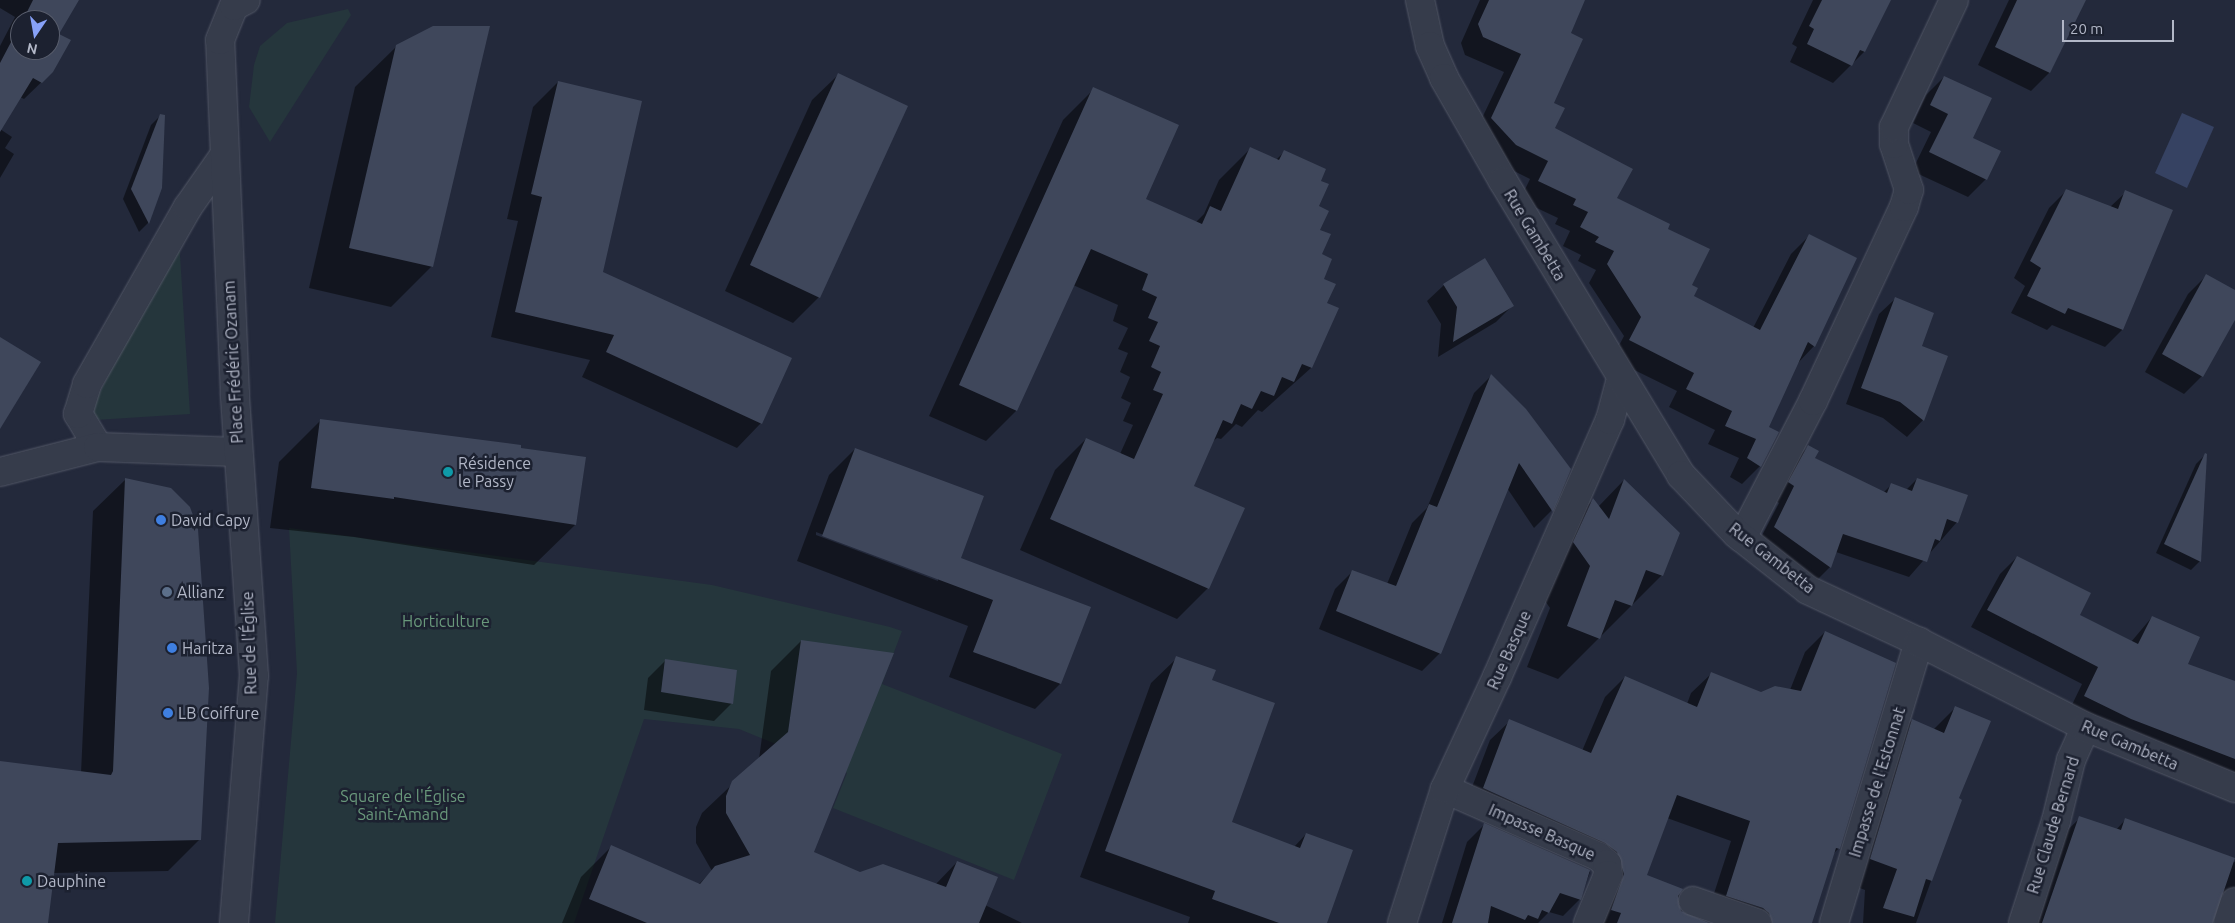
<!DOCTYPE html>
<html>
<head>
<meta charset="utf-8">
<style>
  body { margin:0 }
  #map { position:relative; width:2235px; height:923px; overflow:hidden; background:#23293b; font-family:Ubuntu,sans-serif }
  div>[style] { position:absolute }
  [style*='--x'] { left:calc(var(--x)*1px); top:calc(var(--y)*1px); width:calc(var(--w)*1px); rotate:calc(var(--a)*1deg) }
  .green>* { inset:0; background:#25363c }
  .water>* { inset:0; background:#364262 }
  .shadow>* { inset:0; background:#0007 }
  .building>* { inset:0; background:#3f475b }
  .roads { filter:drop-shadow(0 0 1px #525766) drop-shadow(0 0 1px #525766) }
  .minor>* { height:28px; margin:-14px; padding:0 14px; transform-origin:14px; border-radius:14px; background:#363c4b }
  .tertiary>* { height:28px; margin:-14px; padding:0 14px; transform-origin:14px; border-radius:14px; background:#363c4b }
  .dots>* { width:14px; height:14px; translate:-50% -50%; box-sizing:border-box; border:2px solid #1c2130; border-radius:50% }
  span { translate:-50% -50%; white-space:nowrap; text-align:center; line-height:1.15; -webkit-text-stroke:5px #1c2130; paint-order:stroke }
  .street-label { font-size:16px; color:#b2b7c7 }
  .poi-label { font-size:16px; color:#b2b7c7 }
  .left { translate:0 -50%; text-align:left }
  .park-label { font-size:16px; color:#69987b }
  .north { position:absolute; left:10px; top:10px; width:50px; height:50px; box-sizing:border-box; background:#1c2130; border:1px solid #585d6c; border-radius:50%; rotate:192deg; font-size:14px; font-weight:700; line-height:20px; text-align:center; color:#b2b7c7 }
  .north::after { content:''; display:block; margin:auto; width:18px; height:22px; background:#87a1f7; clip-path:polygon(50% 0,100% 100%,50% 72%,0 100%) }
  .scale { position:absolute; left:2062px; top:20px; width:112px; height:22px; box-sizing:border-box; border:2px solid #b2b7c7; border-top:0; padding-left:6px; font-size:15px; line-height:18px; white-space:nowrap; color:#b2b7c7; -webkit-text-stroke:4px #1c2130; paint-order:stroke }
</style>
</head>
<body>
<div id="map">
  <div class="green">
    <i style="clip-path:polygon(348px 9px,351px 15px,270px 142px,249px 107px,254px 65px,260px 46px,287px 23px)"></i>
    <i style="clip-path:polygon(179px 239px,190px 414px,95px 420px,93px 406px,161px 269px)"></i>
    <i style="clip-path:polygon(289px 528px,712px 585px,890px 627px,902px 631px,882px 684px,1062px 754px,1014px 880px,833px 808px,847px 773px,739px 729px,644px 719px,574px 923px,275px 923px,297px 673px)"></i>
  </div>
  <div class="water">
    <i style="clip-path:polygon(2182px 113px,2214px 127px,2187px 188px,2155px 173px)"></i>
  </div>
  <div class="shadow">
    <i style="clip-path:polygon(evenodd,0 0,77px 0,58px 34px,52px 72px,24px 99px,20px 97px,0 129px,12px 137px,5px 148px,14px 154px,0 178px,0 46px,15px 17px,0 8px,0 0,20px 20px,50px 20px,50px 50px,20px 50px,20px 20px)"></i>
    <i style="clip-path:polygon(1480px 0,1584px 0,1569px 34px,1552px 104px,1554px 129px,1616px 199px,1666px 229px,1693px 296px,1753px 328px,1791px 254px,1809px 236px,1814px 346px,1797px 364px,1767px 428px,1760px 466px,1742px 484px,1730px 477px,1739px 458px,1708px 444px,1715px 430px,1669px 407px,1677px 391px,1612px 359px,1624px 336px,1589px 283px,1596px 270px,1578px 261px,1581px 255px,1563px 246px,1570px 231px,1555px 224px,1558px 218px,1520px 200px,1530px 179px,1498px 163px,1473px 137px,1504px 72px,1465px 55px,1461px 43px)"></i>
    <i style="clip-path:polygon(1813px 0,1890px 0,1864px 52px,1833px 83px,1790px 62px,1797px 47px,1792px 44px)"></i>
    <i style="clip-path:polygon(2009px 0,2084px 0,2049px 73px,2031px 91px,1978px 65px)"></i>
    <i style="clip-path:polygon(397px 46px,432px 266px,391px 307px,309px 288px,355px 87px)"></i>
    <i style="clip-path:polygon(838px 75px,819px 297px,793px 323px,725px 291px,812px 100px)"></i>
    <i style="clip-path:polygon(1944px 77px,1986px 179px,1968px 197px,1912px 171px,1931px 132px,1913px 123px,1926px 95px)"></i>
    <i style="clip-path:polygon(558px 82px,601px 272px,761px 423px,737px 448px,582px 377px,590px 360px,491px 337px,518px 221px,507px 219px,533px 107px)"></i>
    <i style="clip-path:polygon(1094px 89px,1144px 200px,1195px 223px,1204px 214px,1219px 180px,1250px 149px,1276px 160px,1284px 152px,1319px 182px,1317px 207px,1325px 304px,1337px 309px,1311px 368px,1262px 412px,1258px 410px,1242px 427px,1236px 424px,1221px 439px,1217px 438px,1212px 442px,1193px 487px,1243px 509px,1208px 588px,1177px 619px,1020px 550px,1055px 470px,1086px 439px,1120px 454px,1133px 425px,1123px 421px,1131px 403px,1121px 398px,1130px 377px,1120px 372px,1128px 353px,1118px 349px,1128px 328px,1113px 321px,1118px 305px,1073px 285px,1016px 411px,986px 441px,929px 416px,1063px 120px)"></i>
    <i style="clip-path:polygon(160px 116px,161px 188px,148px 223px,139px 232px,123px 199px,151px 125px)"></i>
    <i style="clip-path:polygon(2066px 191px,2110px 207px,2126px 192px,2171px 211px,2122px 330px,2105px 347px,2052px 325px,2047px 330px,2011px 313px,2025px 286px,2014px 278px,2049px 208px)"></i>
    <i style="clip-path:polygon(2206px 276px,2235px 292px,2235px 318px,2202px 376px,2184px 394px,2145px 372px,2188px 294px)"></i>
    <i style="clip-path:polygon(1444px 285px,1512px 306px,1496px 322px,1438px 357px,1441px 324px,1427px 301px)"></i>
    <i style="clip-path:polygon(1896px 298px,1920px 347px,1946px 357px,1923px 420px,1907px 437px,1883px 418px,1846px 404px,1879px 314px)"></i>
    <i style="clip-path:polygon(1491px 376px,1570px 470px,1551px 511px,1534px 528px,1507px 488px,1440px 653px,1422px 671px,1319px 629px,1335px 589px,1352px 572px,1387px 584px,1412px 523px,1427px 508px,1474px 393px)"></i>
    <i style="clip-path:polygon(320px 421px,520px 449px,575px 525px,534px 565px,354px 537px,270px 528px,279px 462px)"></i>
    <i style="clip-path:polygon(1808px 447px,1814px 458px,1883px 493px,1891px 485px,1906px 490px,1917px 479px,1957px 522px,1909px 577px,1836px 552px,1830px 567px,1814px 583px,1758px 543px,1779px 503px,1773px 499px,1792px 463px)"></i>
    <i style="clip-path:polygon(evenodd,855px 449px,960px 558px,1060px 684px,1035px 709px,949px 677px,968px 626px,797px 561px,829px 475px,855px 449px,816px 532px,938px 578px,938px 581px,816px 535px,816px 532px)"></i>
    <i style="clip-path:polygon(2205px 455px,2200px 561px,2191px 570px,2156px 553px,2196px 464px)"></i>
    <i style="clip-path:polygon(125px 480px,171px 489px,200px 839px,168px 871px,53px 873px,46px 923px,0 923px,0 763px,81px 773px,93px 511px)"></i>
    <i style="clip-path:polygon(1624px 480px,1662px 575px,1558px 679px,1527px 667px,1550px 608px,1533px 584px,1552px 540px,1593px 500px,1598px 507px)"></i>
    <i style="clip-path:polygon(2017px 557px,2078px 616px,2131px 642px,2152px 617px,2187px 665px,2235px 682px,2235px 783px,2068px 713px,2082px 684px,1971px 627px,2000px 574px)"></i>
    <i style="clip-path:polygon(1825px 632px,1839px 848px,1832px 855px,1811px 923px,1726px 923px,1707px 915px,1731px 841px,1667px 818px,1645px 875px,1681px 890px,1676px 904px,1687px 917px,1705px 923px,1594px 923px,1598px 872px,1586px 862px,1464px 808px,1490px 740px,1510px 721px,1582px 751px,1605px 697px,1625px 677px,1687px 704px,1691px 693px,1711px 674px,1761px 693px,1790px 690px,1805px 652px)"></i>
    <i style="clip-path:polygon(801px 641px,813px 853px,860px 874px,935px 885px,957px 862px,985px 905px,1022px 923px,562px 923px,581px 877px,611px 847px,699px 884px,712px 871px,696px 843px,696px 827px,702px 813px,759px 759px,771px 671px)"></i>
    <i style="clip-path:polygon(1177px 658px,1210px 681px,1230px 823px,1294px 847px,1306px 834px,1326px 923px,1188px 923px,1190px 917px,1080px 877px,1151px 683px)"></i>
    <i style="clip-path:polygon(666px 660px,732px 703px,714px 721px,644px 710px,648px 678px)"></i>
    <i style="clip-path:polygon(1956px 707px,1957px 799px,1960px 800px,1916px 923px,1863px 923px,1865px 890px,1847px 883px,1889px 744px,1912px 720px,1933px 730px)"></i>
    <i style="clip-path:polygon(2080px 818px,2116px 830px,2125px 820px,2235px 862px,2235px 923px,2227px 923px,2217px 911px,2212px 923px,2027px 923px,2056px 841px)"></i>
    <i style="clip-path:polygon(1484px 825px,1590px 872px,1580px 899px,1563px 916px,1549px 912px,1538px 923px,1442px 923px,1467px 842px)"></i>
  </div>
  <div class="building">
    <i style="clip-path:polygon(33px 0,79px 0,59px 34px,71px 40px,53px 72px,42px 83px,33px 78px,0 132px,0 63px,20px 25px,20px 50px,50px 50px,50px 20px,23px 20px)"></i>
    <i style="clip-path:polygon(1489px 0,1585px 0,1571px 33px,1583px 39px,1554px 103px,1565px 108px,1555px 128px,1633px 169px,1617px 198px,1670px 224px,1668px 229px,1710px 249px,1692px 285px,1698px 288px,1694px 296px,1760px 330px,1809px 234px,1857px 258px,1815px 347px,1808px 342px,1769px 427px,1779px 432px,1761px 467px,1747px 458px,1756px 439px,1725px 426px,1732px 411px,1686px 389px,1694px 373px,1629px 340px,1641px 317px,1607px 264px,1614px 251px,1595px 242px,1599px 237px,1580px 227px,1588px 212px,1573px 205px,1576px 199px,1538px 181px,1548px 161px,1516px 145px,1491px 118px,1521px 54px,1483px 37px,1478px 24px)"></i>
    <i style="clip-path:polygon(1822px 0,1891px 0,1865px 52px,1860px 50px,1852px 66px,1807px 44px,1814px 29px,1809px 26px)"></i>
    <i style="clip-path:polygon(2017px 0,2086px 0,2050px 73px,1995px 47px)"></i>
    <i style="clip-path:polygon(433px 26px,490px 26px,433px 267px,349px 248px,396px 45px)"></i>
    <i style="clip-path:polygon(838px 73px,908px 106px,820px 298px,750px 265px)"></i>
    <i style="clip-path:polygon(1944px 76px,1992px 98px,1973px 138px,2001px 151px,1987px 180px,1929px 152px,1948px 114px,1930px 105px)"></i>
    <i style="clip-path:polygon(558px 81px,642px 101px,603px 272px,792px 358px,762px 424px,606px 352px,614px 335px,515px 312px,542px 197px,531px 194px)"></i>
    <i style="clip-path:polygon(1093px 87px,1179px 125px,1146px 199px,1202px 224px,1210px 206px,1221px 211px,1250px 147px,1279px 160px,1284px 150px,1326px 169px,1321px 181px,1329px 184px,1319px 206px,1329px 211px,1320px 230px,1331px 234px,1322px 254px,1332px 259px,1324px 279px,1336px 284px,1327px 303px,1339px 308px,1312px 368px,1302px 364px,1294px 382px,1282px 377px,1274px 396px,1261px 391px,1252px 409px,1241px 404px,1232px 424px,1223px 420px,1194px 486px,1245px 508px,1209px 589px,1050px 519px,1086px 438px,1134px 459px,1163px 394px,1153px 390px,1161px 372px,1151px 367px,1160px 346px,1149px 341px,1158px 322px,1148px 318px,1157px 297px,1142px 290px,1148px 274px,1091px 249px,1017px 411px,959px 385px)"></i>
    <i style="clip-path:polygon(160px 114px,165px 115px,162px 188px,149px 224px,131px 189px)"></i>
    <i style="clip-path:polygon(2066px 189px,2118px 209px,2125px 190px,2173px 210px,2123px 330px,2068px 308px,2065px 314px,2027px 296px,2041px 268px,2030px 261px)"></i>
    <i style="clip-path:polygon(1485px 258px,1514px 306px,1453px 342px,1457px 307px,1443px 284px)"></i>
    <i style="clip-path:polygon(2206px 274px,2235px 290px,2235px 320px,2203px 377px,2162px 354px)"></i>
    <i style="clip-path:polygon(1895px 297px,1934px 313px,1922px 346px,1948px 356px,1924px 421px,1900px 402px,1861px 388px)"></i>
    <i style="clip-path:polygon(0 337px,41px 362px,0 429px)"></i>
    <i style="clip-path:polygon(1491px 374px,1526px 409px,1571px 469px,1553px 512px,1519px 463px,1441px 654px,1336px 611px,1352px 570px,1396px 586px,1429px 504px,1437px 507px)"></i>
    <i style="clip-path:polygon(320px 419px,521px 445px,521px 448px,586px 457px,576px 525px,394px 497px,394px 499px,311px 488px)"></i>
    <i style="clip-path:polygon(1808px 445px,1819px 451px,1815px 458px,1887px 493px,1891px 483px,1912px 491px,1917px 478px,1968px 495px,1958px 523px,1947px 519px,1940px 541px,1935px 539px,1927px 562px,1843px 534px,1831px 568px,1774px 527px,1794px 486px,1788px 482px)"></i>
    <i style="clip-path:polygon(855px 448px,984px 496px,961px 558px,1091px 607px,1061px 684px,973px 652px,993px 600px,822px 536px)"></i>
    <i style="clip-path:polygon(2205px 453px,2207px 454px,2201px 562px,2164px 544px)"></i>
    <i style="clip-path:polygon(125px 478px,171px 488px,190px 507px,198px 529px,209px 688px,201px 840px,58px 843px,48px 923px,0 923px,0 761px,111px 775px,113px 771px)"></i>
    <i style="clip-path:polygon(1624px 479px,1680px 533px,1663px 576px,1646px 570px,1632px 606px,1615px 600px,1600px 639px,1567px 626px,1590px 566px,1573px 542px,1593px 498px,1609px 519px)"></i>
    <i style="clip-path:polygon(2017px 556px,2091px 593px,2080px 615px,2138px 644px,2152px 616px,2200px 637px,2188px 664px,2235px 681px,2235px 759px,2131px 719px,2084px 696px,2098px 667px,1987px 610px)"></i>
    <i style="clip-path:polygon(1825px 631px,1896px 663px,1840px 849px,1836px 848px,1812px 923px,1772px 923px,1769px 913px,1763px 908px,1726px 896px,1750px 821px,1677px 795px,1647px 875px,1683px 889px,1678px 896px,1681px 911px,1709px 923px,1617px 923px,1621px 913px,1611px 910px,1624px 874px,1617px 852px,1605px 843px,1483px 788px,1509px 719px,1591px 753px,1625px 676px,1697px 707px,1711px 672px,1761px 692px,1775px 686px,1801px 691px)"></i>
    <i style="clip-path:polygon(801px 640px,894px 653px,814px 852px,860px 872px,883px 864px,946px 887px,957px 861px,998px 877px,979px 923px,647px 923px,589px 899px,611px 845px,700px 884px,715px 866px,750px 855px,726px 813px,726px 796px,732px 781px,788px 732px)"></i>
    <i style="clip-path:polygon(1176px 656px,1216px 670px,1212px 680px,1275px 703px,1232px 822px,1300px 848px,1306px 833px,1353px 850px,1327px 923px,1279px 923px,1212px 899px,1215px 891px,1105px 851px)"></i>
    <i style="clip-path:polygon(665px 659px,737px 670px,733px 704px,661px 692px)"></i>
    <i style="clip-path:polygon(1955px 706px,1991px 721px,1959px 798px,1962px 800px,1932px 881px,1926px 879px,1914px 917px,1883px 908px,1897px 869px,1870px 859px,1912px 719px,1944px 733px)"></i>
    <i style="clip-path:polygon(2079px 816px,2121px 830px,2125px 818px,2235px 858px,2213px 923px,2042px 923px)"></i>
    <i style="clip-path:polygon(1484px 823px,1590px 870px,1581px 900px,1560px 893px,1549px 913px,1542px 910px,1538px 919px,1528px 915px,1525px 920px,1491px 906px,1488px 923px,1452px 923px)"></i>
  </div>
  <div class="roads">
    <div class="minor">
      <i style="--x:98;--y:447;--w:39;--a:-121"></i>
      <i style="--x:78;--y:414;--w:31;--a:-73"></i>
      <i style="--x:87;--y:384;--w:204;--a:-60.3"></i>
      <i style="--x:188;--y:207;--w:61;--a:-55"></i>
      <i style="--x:0;--y:472;--w:101;--a:-14.3"></i>
      <i style="--x:98;--y:447;--w:140;--a:2"></i>
      <i style="--x:1742;--y:538;--w:154;--a:-62.6"></i>
      <i style="--x:1813;--y:401;--w:214;--a:-64.9"></i>
      <i style="--x:1904;--y:207;--w:18;--a:-74"></i>
      <i style="--x:1909;--y:190;--w:48;--a:-108.1"></i>
      <i style="--x:1894;--y:144;--w:17;--a:-90"></i>
      <i style="--x:1894;--y:127;--w:140;--a:-64.7"></i>
      <i style="--x:1445;--y:789;--w:168;--a:23.8"></i>
      <i style="--x:1599;--y:857;--w:11;--a:41"></i>
      <i style="--x:1607;--y:864;--w:11;--a:85"></i>
      <i style="--x:1608;--y:875;--w:52;--a:112.6"></i>
      <i style="--x:1693;--y:901;--w:68;--a:19"></i>
      <i style="--x:1402;--y:923;--w:141;--a:-72.2"></i>
      <i style="--x:1445;--y:789;--w:123;--a:-65.1"></i>
      <i style="--x:1497;--y:677;--w:281;--a:-66.3"></i>
      <i style="--x:1610;--y:420;--w:42;--a:-75"></i>
      <i style="--x:1834;--y:923;--w:294;--a:-73.2"></i>
      <i style="--x:2023;--y:923;--w:107;--a:-72.1"></i>
      <i style="--x:2056;--y:821;--w:63;--a:-76.2"></i>
      <i style="--x:2071;--y:760;--w:36;--a:-66"></i>
      <i style="--x:2228;--y:923;--w:22;--a:-72"></i>
    </div>
    <div class="tertiary">
      <i style="--x:1420;--y:0;--w:47;--a:77.7"></i>
      <i style="--x:1430;--y:46;--w:35;--a:66"></i>
      <i style="--x:1444;--y:78;--w:119;--a:60.2"></i>
      <i style="--x:1503;--y:181;--w:344;--a:58.8"></i>
      <i style="--x:1681;--y:475;--w:81;--a:46.5"></i>
      <i style="--x:1737;--y:534;--w:90;--a:38.3"></i>
      <i style="--x:1808;--y:590;--w:123;--a:25.1"></i>
      <i style="--x:1919;--y:642;--w:187;--a:27"></i>
      <i style="--x:2086;--y:727;--w:161;--a:22.3"></i>
      <i style="--x:234;--y:923;--w:248;--a:-85.4"></i>
      <i style="--x:254;--y:676;--w:283;--a:-93.9"></i>
      <i style="--x:235;--y:394;--w:354;--a:-92.4"></i>
      <i style="--x:220;--y:40;--w:37;--a:-68"></i>
      <i style="--x:234;--y:6;--w:13;--a:-27"></i>
    </div>
  </div>
  <div class="dots">
    <i style="left:448px;top:472px;background:#0f9aa8"></i>
    <i style="left:161px;top:520px;background:#3f7fe0"></i>
    <i style="left:167px;top:592px;background:#5c6f8a"></i>
    <i style="left:172px;top:648px;background:#3f7fe0"></i>
    <i style="left:168px;top:713px;background:#3f7fe0"></i>
    <i style="left:27px;top:881px;background:#0f9aa8"></i>
  </div>
  <div class="street-label">
    <span style="left:1535px;top:235px;rotate:59deg">Rue Gambetta</span>
    <span style="left:233px;top:362px;rotate:-93deg">Place Frédéric Ozanam</span>
    <span style="left:1772px;top:558px;rotate:38deg">Rue Gambetta</span>
    <span style="left:249px;top:643px;rotate:-92deg">Rue de l'Église</span>
    <span style="left:1509px;top:650px;rotate:-66deg">Rue Basque</span>
    <span style="left:2130px;top:745px;rotate:23deg">Rue Gambetta</span>
    <span style="left:1877px;top:782px;rotate:-73deg">Impasse de l'Estonnat</span>
    <span style="left:2053px;top:825px;rotate:-73deg">Rue Claude Bernard</span>
    <span style="left:1542px;top:832px;rotate:24deg">Impasse Basque</span>
  </div>
  <div class="poi-label">
    <span class="left" style="left:458px;top:472px">Résidence<br>le Passy</span>
    <span class="left" style="left:171px;top:520px">David Capy</span>
    <span class="left" style="left:177px;top:592px">Allianz</span>
    <span class="left" style="left:182px;top:648px">Haritza</span>
    <span class="left" style="left:178px;top:713px">LB Coiffure</span>
    <span class="left" style="left:37px;top:881px">Dauphine</span>
  </div>
  <div class="park-label">
    <span style="left:446px;top:621px">Horticulture</span>
    <span style="left:403px;top:805px">Square de l'Église<br>Saint-Amand</span>
  </div>
  <div class="north">N</div>
  <div class="scale">20 m</div>
</div>
</body>
</html>
